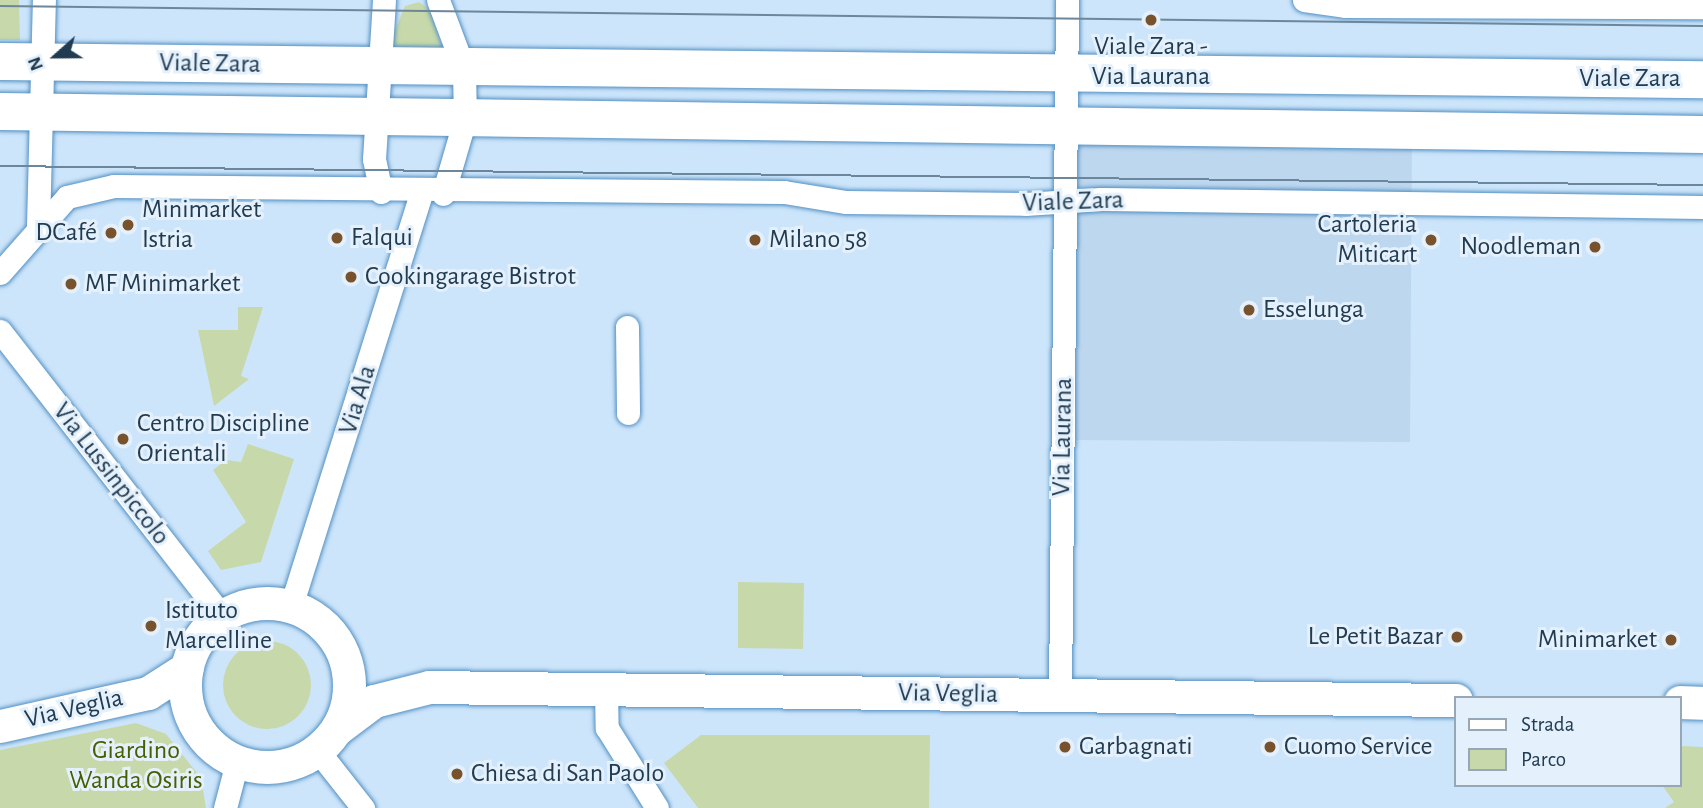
<!DOCTYPE html>
<html>
<head>
<meta charset="utf-8">
<style>
  body { margin:0 }
  #map { position:relative; width:1703px; height:808px; overflow:hidden; background:#cce5fb; font-family:"Alegreya Sans",sans-serif }
  div>[style] { position:absolute }
  [style*='--x'] { left:calc(var(--x)*1px); top:calc(var(--y)*1px); width:calc(var(--w)*1px); rotate:calc(var(--a)*1deg) }
  .built>* { inset:0; background:#bdd7ef }
  .green>* { inset:0; background:#c7d9aa }
  .round { border-radius:50% }
  .roads { filter:drop-shadow(0 0 2px #5390c2) drop-shadow(0 0 2px #5390c2) }
  .street>* { height:23px; margin:-11.5px; padding:0 11.5px; transform-origin:11.5px; border-radius:11.5px; background:#fff }
  .secondary>* { height:33px; margin:-16.5px; padding:0 16.5px; transform-origin:16.5px; border-radius:16.5px; background:#fff }
  .secondary>.ring { margin:-16.5px; padding:0; box-sizing:content-box; background:none; border:33px solid #fff; border-radius:50% }
  .primary>* { height:37px; margin:-18.5px; padding:0 18.5px; transform-origin:18.5px; border-radius:18.5px; background:#fff }
  .tram>* { height:2px; margin:-1px; padding:0 1px; transform-origin:1px; border-radius:1px; background:#6c869b }
  .dots>* { width:19px; height:19px; translate:-50% -50%; box-sizing:border-box; border:4px solid #e4f0fb; border-radius:50% }
  span { translate:-50% -50%; white-space:nowrap; text-align:center; line-height:1.15; -webkit-text-stroke:6px #e4f0fb; paint-order:stroke }
  .poi-label { font-size:26px; color:#213b50 }
  .left { translate:0 -50%; text-align:left }
  .right { translate:-100% -50%; text-align:right }
  .street-label { font-size:26px; color:#213b50 }
  .park-label { font-size:26px; color:#465e00 }
  .legend { position:absolute; left:1454px; top:696px; width:228px; height:91px; box-sizing:border-box; background:#e4f0fb; border:2px solid #96a8b7; margin:0; padding:9px 12px; list-style:none; font-size:21px; color:#213b50 }
  .legend li { display:flex; align-items:center; gap:14px; height:35px }
  .legend b { width:35px; border:2px solid #96a8b7 }
  .north { position:absolute; left:21px; top:21px; width:70px; height:70px; -webkit-text-stroke:5px #e4f0fb; paint-order:stroke; rotate:249deg; font-size:19px; font-weight:700; line-height:28px; text-align:center; color:#213b50 }
  .north::after { content:''; display:block; margin:auto; width:24px; height:32px; background:#213b50; clip-path:polygon(50% 0,100% 100%,50% 72%,0 100%) }
</style>
</head>
<body>
<div id="map">
  <div class="built">
    <i style="clip-path:polygon(1072px 129px,1412px 132px,1410px 442px,1071px 440px)"></i>
  </div>
  <div class="green">
    <i style="clip-path:polygon(0 0,19px 0,20px 40px,0 40px)"></i>
    <i style="clip-path:polygon(419px 2px,430px 10px,442px 47px,398px 48px,390px 42px,405px 6px)"></i>
    <i style="clip-path:polygon(238px 307px,263px 307px,241px 376px,249px 379px,214px 406px,198px 330px,238px 330px)"></i>
    <i style="clip-path:polygon(248px 444px,294px 459px,261px 562px,221px 570px,208px 551px,246px 522px,213px 470px,226px 460px,241px 462px)"></i>
    <i style="clip-path:polygon(738px 582px,804px 583px,803px 649px,738px 648px)"></i>
    <i class="round" style="left:223px;top:641px;width:88px;height:88px"></i>
    <i style="clip-path:polygon(136px 723px,166px 734px,201px 778px,206px 808px,0 808px,0 750px)"></i>
    <i style="clip-path:polygon(701px 735px,930px 735px,929px 808px,698px 808px,664px 763px)"></i>
    <i style="clip-path:polygon(1680px 746px,1703px 747px,1703px 808px,1665px 808px,1674px 802px,1662px 785px,1680px 785px)"></i>
  </div>
  <div class="roads">
    <div class="street">
      <i style="--x:438;--y:0;--w:74;--a:69.4"></i>
      <i style="--x:464;--y:69;--w:50;--a:88.9"></i>
      <i style="--x:465;--y:119;--w:78;--a:106.3"></i>
      <i style="--x:1304;--y:0;--w:41;--a:8.3"></i>
      <i style="--x:1345;--y:6;--w:358;--a:0.2"></i>
      <i style="--x:381;--y:192;--w:34;--a:-102"></i>
      <i style="--x:374;--y:159;--w:159;--a:-86.4"></i>
      <i style="--x:38;--y:226;--w:226;--a:-88.5"></i>
      <i style="--x:0;--y:273;--w:101;--a:-48.6"></i>
      <i style="--x:67;--y:197;--w:48;--a:-13.2"></i>
      <i style="--x:114;--y:186;--w:670;--a:0.51"></i>
      <i style="--x:784;--y:192;--w:63;--a:9.2"></i>
      <i style="--x:846;--y:202;--w:179;--a:0.6"></i>
      <i style="--x:1025;--y:204;--w:76;--a:-3.8"></i>
      <i style="--x:1101;--y:199;--w:602;--a:0.76"></i>
      <i style="--x:627;--y:327;--w:86;--a:89.3"></i>
      <i style="--x:0;--y:331;--w:361;--a:52.1"></i>
      <i style="--x:291;--y:606;--w:433;--a:-72.5"></i>
      <i style="--x:606;--y:689;--w:39;--a:89"></i>
      <i style="--x:607;--y:728;--w:94;--a:58"></i>
      <i style="--x:1060;--y:695;--w:695;--a:-89.42"></i>
      <i style="--x:318;--y:751;--w:73;--a:51.7"></i>
      <i style="--x:225;--y:808;--w:48;--a:-75.4"></i>
    </div>
    <div class="secondary">
      <i class="ring" style="left:185px;top:603px;width:131px;height:131px"></i>
      <i style="--x:1680;--y:702;--w:23;--a:2"></i>
      <i style="--x:0;--y:726;--w:152;--a:-12.6"></i>
      <i style="--x:148;--y:693;--w:46;--a:-32.7"></i>
      <i style="--x:338;--y:728;--w:45;--a:-36.9"></i>
      <i style="--x:374;--y:701;--w:57;--a:-14.3"></i>
      <i style="--x:429;--y:687;--w:1027;--a:0.73"></i>
    </div>
    <div class="primary">
      <i style="--x:0;--y:61;--w:1703;--a:0.61"></i>
      <i style="--x:0;--y:111;--w:1703;--a:0.77"></i>
    </div>
  </div>
  <div class="tram">
    <i style="--x:0;--y:6;--w:1703;--a:0.67"></i>
    <i style="--x:0;--y:166;--w:1703;--a:0.64"></i>
  </div>
  <div class="dots">
    <i style="left:1151px;top:20px;background:#77522d"></i>
    <i style="left:128px;top:225px;background:#77522d"></i>
    <i style="left:111px;top:233px;background:#77522d"></i>
    <i style="left:337px;top:238px;background:#77522d"></i>
    <i style="left:755px;top:240px;background:#77522d"></i>
    <i style="left:1431px;top:240px;background:#77522d"></i>
    <i style="left:1595px;top:247px;background:#77522d"></i>
    <i style="left:351px;top:277px;background:#77522d"></i>
    <i style="left:71px;top:284px;background:#77522d"></i>
    <i style="left:1249px;top:310px;background:#77522d"></i>
    <i style="left:123px;top:439px;background:#77522d"></i>
    <i style="left:151px;top:626px;background:#77522d"></i>
    <i style="left:1457px;top:637px;background:#77522d"></i>
    <i style="left:1671px;top:640px;background:#77522d"></i>
    <i style="left:1065px;top:747px;background:#77522d"></i>
    <i style="left:1270px;top:747px;background:#77522d"></i>
    <i style="left:457px;top:774px;background:#77522d"></i>
  </div>
  <div class="poi-label">
    <span style="left:1151px;top:62px">Viale Zara -<br>Via Laurana</span>
    <span class="left" style="left:142px;top:225px">Minimarket<br>Istria</span>
    <span class="right" style="left:1417px;top:240px">Cartoleria<br>Miticart</span>
    <span class="right" style="left:97px;top:233px">DCafé</span>
    <span class="left" style="left:351px;top:238px">Falqui</span>
    <span class="left" style="left:769px;top:240px">Milano 58</span>
    <span class="right" style="left:1581px;top:247px">Noodleman</span>
    <span class="left" style="left:365px;top:277px">Cookingarage Bistrot</span>
    <span class="left" style="left:85px;top:284px">MF Minimarket</span>
    <span class="left" style="left:1263px;top:310px">Esselunga</span>
    <span class="left" style="left:137px;top:439px">Centro Discipline<br>Orientali</span>
    <span class="left" style="left:165px;top:626px">Istituto<br>Marcelline</span>
    <span class="right" style="left:1443px;top:637px">Le Petit Bazar</span>
    <span class="right" style="left:1657px;top:640px">Minimarket</span>
    <span class="left" style="left:1079px;top:747px">Garbagnati</span>
    <span class="left" style="left:1284px;top:747px">Cuomo Service</span>
    <span class="left" style="left:471px;top:774px">Chiesa di San Paolo</span>
  </div>
  <div class="street-label">
    <span style="left:210px;top:64px;rotate:1deg">Viale Zara</span>
    <span style="left:1630px;top:79px">Viale Zara</span>
    <span style="left:1073px;top:202px;rotate:-2deg">Viale Zara</span>
    <span style="left:358px;top:400px;rotate:-73deg">Via Ala</span>
    <span style="left:1063px;top:437px;rotate:-89deg">Via Laurana</span>
    <span style="left:111px;top:474px;rotate:52deg">Via Lussinpiccolo</span>
    <span style="left:948px;top:694px;rotate:1deg">Via Veglia</span>
    <span style="left:74px;top:709px;rotate:-13deg">Via Veglia</span>
  </div>
  <div class="park-label">
    <span style="left:136px;top:766px">Giardino<br>Wanda Osiris</span>
  </div>
  <ul class="legend">
  <li><b style="height:9px;background:#fff"></b>Strada</li>
  <li><b style="height:19px;background:#c7d9aa"></b>Parco</li>
  </ul>
  <div class="north">N</div>
</div>
</body>
</html>
